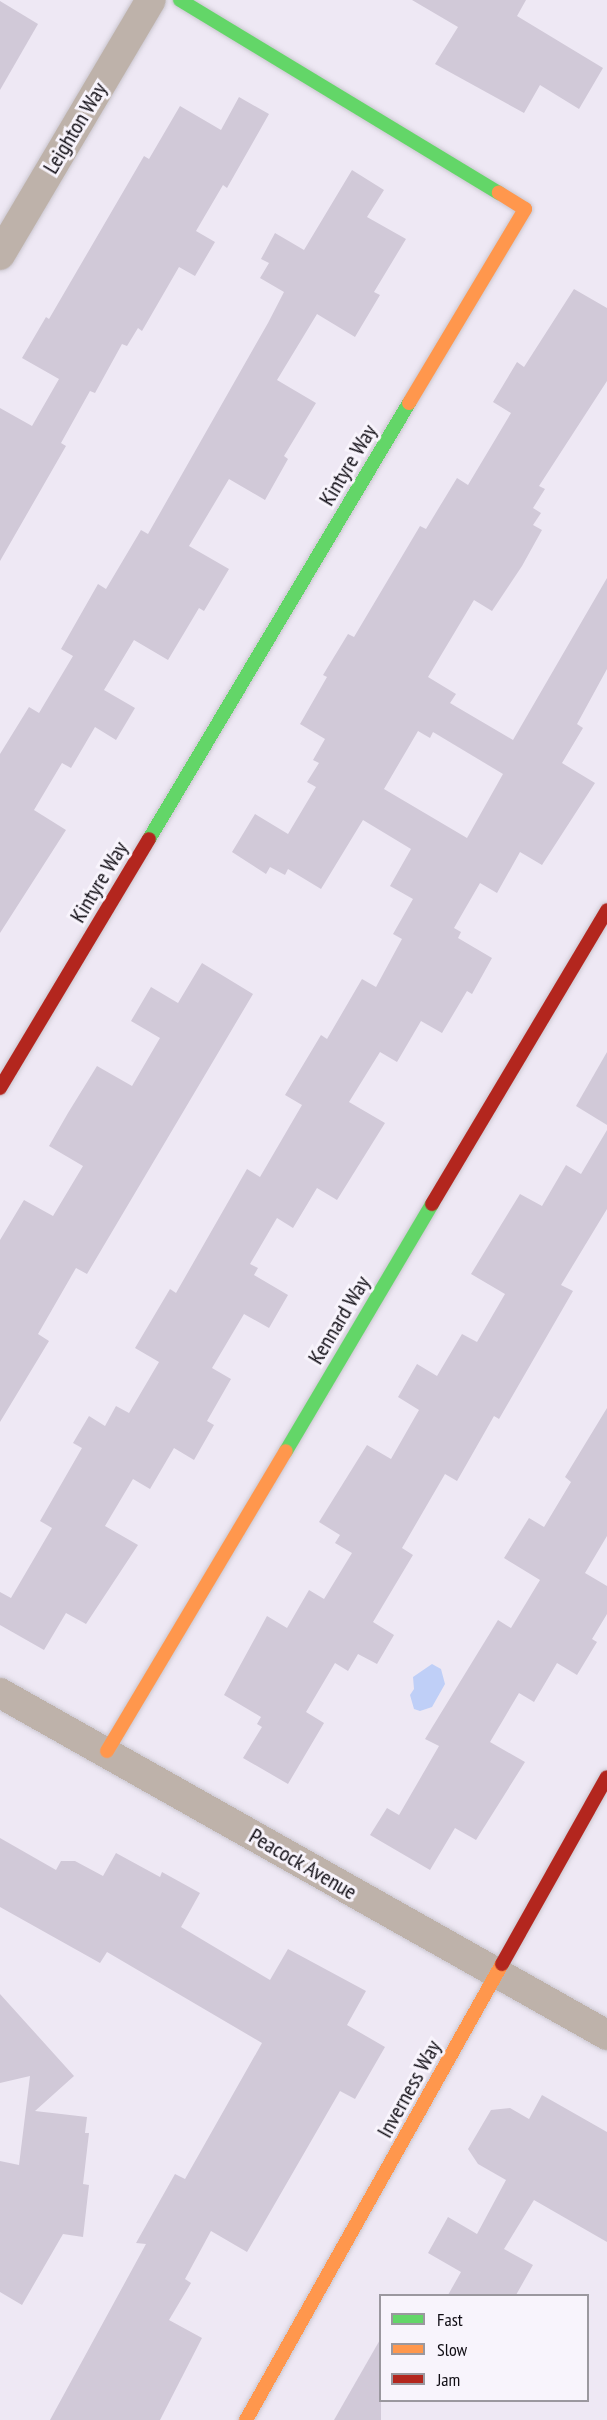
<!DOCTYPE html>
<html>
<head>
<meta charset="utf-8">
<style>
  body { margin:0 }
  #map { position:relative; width:607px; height:2420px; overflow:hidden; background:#eee8f4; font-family:"PT Sans Narrow",sans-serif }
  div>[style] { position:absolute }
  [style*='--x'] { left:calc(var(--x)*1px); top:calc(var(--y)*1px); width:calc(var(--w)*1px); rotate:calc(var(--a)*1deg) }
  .water>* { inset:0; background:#bfcff7 }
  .building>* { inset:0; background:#d1c9d8 }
  .roads { filter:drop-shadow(0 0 2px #cac6cf) drop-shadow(0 0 2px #cac6cf) }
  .street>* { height:30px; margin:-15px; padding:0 15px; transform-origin:15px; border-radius:15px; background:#beb2aa }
  .fast>* { height:14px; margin:-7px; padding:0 7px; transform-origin:7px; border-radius:7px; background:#63d668 }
  .slow>* { height:14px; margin:-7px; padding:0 7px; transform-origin:7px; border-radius:7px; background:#ff974d }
  .jam>* { height:14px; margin:-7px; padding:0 7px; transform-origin:7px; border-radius:7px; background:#b3261e }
  span { translate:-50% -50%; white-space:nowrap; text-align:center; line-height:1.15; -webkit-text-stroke:6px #f8f4fc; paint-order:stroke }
  .street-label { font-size:22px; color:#100d14 }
  .legend { position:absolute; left:379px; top:2294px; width:210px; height:108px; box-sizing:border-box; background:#f8f4fc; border:2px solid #9b989f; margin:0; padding:8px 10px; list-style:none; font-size:18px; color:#100d14 }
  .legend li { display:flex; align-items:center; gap:12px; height:30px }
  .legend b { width:30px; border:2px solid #9b989f }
</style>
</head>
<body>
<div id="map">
  <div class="water">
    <i style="clip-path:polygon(432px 1664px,441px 1669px,445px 1684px,432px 1707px,420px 1711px,414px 1709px,410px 1695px,414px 1689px,413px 1677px)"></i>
  </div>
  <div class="building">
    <i style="clip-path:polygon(412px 0,526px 0,517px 16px,603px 68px,579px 109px,540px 85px,524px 113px,435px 64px,458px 27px)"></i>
    <i style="clip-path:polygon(0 1px,38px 24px,0 90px)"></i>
    <i style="clip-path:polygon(239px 97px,269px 114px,227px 188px,223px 185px,196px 231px,215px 242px,195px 276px,179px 267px,142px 331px,138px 328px,127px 346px,122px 344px,95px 393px,90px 391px,61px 443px,66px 446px,0 561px,0 408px,32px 426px,59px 379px,22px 358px,46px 317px,49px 319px,144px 156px,149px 159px,180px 106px,221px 130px)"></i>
    <i style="clip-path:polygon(352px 170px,384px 190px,367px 217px,406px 239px,374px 292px,380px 295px,355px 337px,317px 314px,277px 380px,316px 403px,284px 456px,288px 459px,265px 500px,229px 479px,189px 546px,229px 569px,204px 611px,199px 608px,168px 660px,134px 640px,104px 690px,135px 708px,116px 740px,95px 727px,71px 768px,62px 763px,34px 810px,66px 830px,0 933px,0 754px,29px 707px,39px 713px,73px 656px,61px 649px,98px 584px,106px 589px,141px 530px,148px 534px,268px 323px,284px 292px,260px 278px,269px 263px,261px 259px,275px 233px,304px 250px)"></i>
    <i style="clip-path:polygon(evenodd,574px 289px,607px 308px,607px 381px,539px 486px,545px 489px,533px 508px,541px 513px,533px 525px,542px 530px,522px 566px,492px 611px,474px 600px,428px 677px,456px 694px,450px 703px,513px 740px,607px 578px,607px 669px,577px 724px,583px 728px,562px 763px,595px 783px,542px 865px,520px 852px,497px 893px,480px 883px,454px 928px,461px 932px,458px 938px,492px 958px,472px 994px,467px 991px,442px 1033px,421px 1021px,397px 1062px,380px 1052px,349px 1102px,385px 1123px,337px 1200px,317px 1188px,293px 1228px,277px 1218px,250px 1264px,258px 1268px,254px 1275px,288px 1295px,269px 1328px,244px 1314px,212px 1368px,231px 1379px,207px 1421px,214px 1425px,194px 1460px,174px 1448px,150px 1489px,133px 1479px,105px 1526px,138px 1545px,86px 1624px,66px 1613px,44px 1650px,0 1625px,0 1592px,11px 1598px,52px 1528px,40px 1521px,82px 1448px,73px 1443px,89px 1416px,105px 1426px,116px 1406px,129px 1413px,159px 1362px,135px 1348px,170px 1289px,176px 1293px,247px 1169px,260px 1177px,302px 1105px,285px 1095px,321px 1035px,327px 1039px,362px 979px,376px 987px,402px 939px,393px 934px,413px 899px,390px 886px,411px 849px,363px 820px,321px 889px,288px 869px,285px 875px,270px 867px,266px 874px,232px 852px,255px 814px,288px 834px,316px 787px,307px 782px,319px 763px,313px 760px,325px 739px,300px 724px,327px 677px,323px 675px,348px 634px,354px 637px,420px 526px,426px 529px,457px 478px,468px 485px,511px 413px,493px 402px,517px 362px,524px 367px,574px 289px,418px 731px,430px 738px,433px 732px,503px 774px,467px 838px,384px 789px,418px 731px)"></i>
    <i style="clip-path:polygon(202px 963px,253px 994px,87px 1274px,76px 1268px,38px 1334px,49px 1341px,0 1422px,0 1240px,24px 1200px,53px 1216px,83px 1166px,49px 1146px,68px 1113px,97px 1066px,132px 1086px,160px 1038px,131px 1021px,151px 987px,178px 1003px)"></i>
    <i style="clip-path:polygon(607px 1052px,607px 1125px,576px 1106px)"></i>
    <i style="clip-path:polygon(607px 1130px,607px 1209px,561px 1285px,573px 1291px,499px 1419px,494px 1416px,457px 1481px,445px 1474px,402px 1548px,413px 1555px,373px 1622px,394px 1635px,377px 1664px,358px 1654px,348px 1671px,335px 1663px,306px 1712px,324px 1723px,288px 1784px,243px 1758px,262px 1727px,257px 1724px,261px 1717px,224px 1695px,267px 1616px,287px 1628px,309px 1590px,324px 1599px,352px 1553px,335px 1543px,340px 1535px,319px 1522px,367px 1445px,391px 1459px,419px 1410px,398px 1397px,417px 1364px,437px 1376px,462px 1334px,477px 1342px,505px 1294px,471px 1274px,520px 1194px,542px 1206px,566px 1165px,581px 1174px)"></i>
    <i style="clip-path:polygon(607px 1408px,607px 1536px,585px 1573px,607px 1586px,607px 1614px,592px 1639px,597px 1642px,577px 1675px,557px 1663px,534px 1702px,519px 1693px,490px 1742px,525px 1762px,476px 1840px,455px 1828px,430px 1870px,370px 1835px,387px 1808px,399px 1815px,439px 1746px,425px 1739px,498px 1620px,511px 1628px,540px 1580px,504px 1558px,529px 1518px,544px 1527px,571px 1482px,565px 1477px)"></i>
    <i style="clip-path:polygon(0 1838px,56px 1870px,61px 1861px,75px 1861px,103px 1876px,116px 1853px,160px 1877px,162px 1872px,200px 1893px,181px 1927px,270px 1980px,288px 1949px,366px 1991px,347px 2025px,385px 2047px,355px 2099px,340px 2091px,247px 2252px,211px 2231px,185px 2279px,191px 2283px,169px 2320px,202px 2338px,160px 2420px,50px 2420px,146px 2244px,136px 2243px,175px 2174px,185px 2179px,262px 2043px,107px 1952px,100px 1963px,0 1907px)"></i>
    <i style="clip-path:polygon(0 1994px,74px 2076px,35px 2111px,87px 2117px,85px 2133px,89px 2133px,83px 2184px,89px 2185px,83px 2237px,63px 2234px,22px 2305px,0 2292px,0 2161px,19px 2165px,30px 2076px,0 2083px)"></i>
    <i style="clip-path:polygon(542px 2095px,607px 2132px,607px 2242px,534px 2200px,504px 2249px,533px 2265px,516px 2295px,448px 2295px,461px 2272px,428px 2253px,448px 2217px,477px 2234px,506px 2180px,478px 2164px,468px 2149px,491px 2110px,510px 2108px,529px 2119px)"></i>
    <i style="clip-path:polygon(381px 2338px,381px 2420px,334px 2420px)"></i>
  </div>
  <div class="roads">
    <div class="street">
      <i style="--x:0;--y:255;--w:296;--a:-59.4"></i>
      <i style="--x:0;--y:1693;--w:697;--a:29.4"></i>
    </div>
    <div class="fast">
      <i style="--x:180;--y:0;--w:373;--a:31.2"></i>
      <i style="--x:149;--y:839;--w:508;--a:-59.19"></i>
      <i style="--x:286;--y:1451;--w:287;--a:-59.4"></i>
    </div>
    <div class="slow">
      <i style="--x:409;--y:403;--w:226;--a:-59.1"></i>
      <i style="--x:525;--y:209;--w:31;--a:-148"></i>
      <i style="--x:107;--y:1751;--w:349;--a:-59.2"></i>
      <i style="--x:246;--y:2420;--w:523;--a:-60.69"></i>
    </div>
    <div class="jam">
      <i style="--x:0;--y:1088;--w:290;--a:-59.1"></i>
      <i style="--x:432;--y:1204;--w:342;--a:-59.2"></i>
      <i style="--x:502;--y:1964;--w:214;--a:-60.7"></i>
    </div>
  </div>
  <div class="street-label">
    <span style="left:75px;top:128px;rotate:-59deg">Leighton Way</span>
    <span style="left:348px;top:465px;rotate:-59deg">Kintyre Way</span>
    <span style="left:99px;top:882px;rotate:-59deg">Kintyre Way</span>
    <span style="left:339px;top:1320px;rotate:-59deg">Kennard Way</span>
    <span style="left:303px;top:1864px;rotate:30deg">Peacock Avenue</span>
    <span style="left:409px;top:2089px;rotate:-61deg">Inverness Way</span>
  </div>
  <ul class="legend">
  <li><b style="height:8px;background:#63d668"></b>Fast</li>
  <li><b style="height:8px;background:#ff974d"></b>Slow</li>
  <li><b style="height:8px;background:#b3261e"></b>Jam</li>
  </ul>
</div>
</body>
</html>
